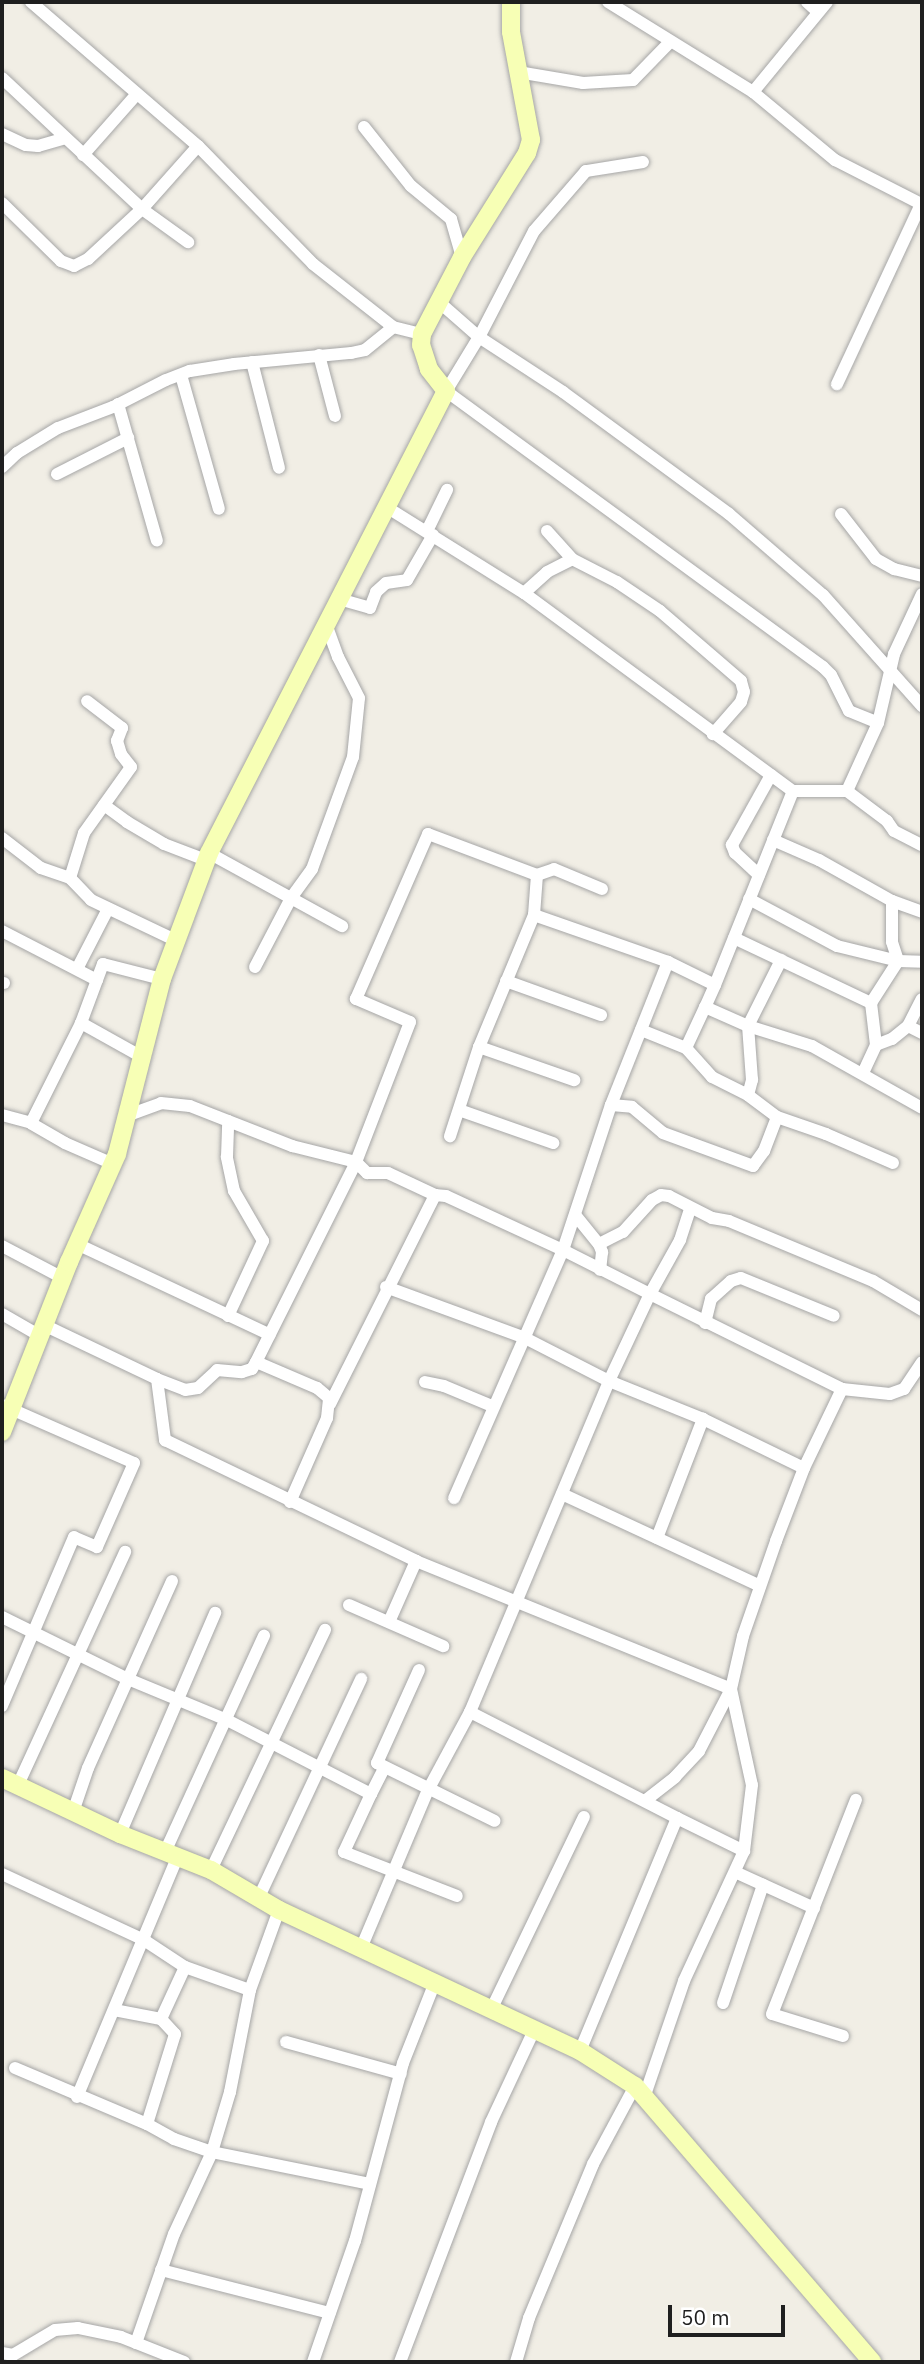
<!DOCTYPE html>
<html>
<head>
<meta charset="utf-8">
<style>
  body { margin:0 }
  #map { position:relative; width:924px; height:2364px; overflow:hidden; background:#f1eee5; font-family:"IBM Plex Sans",sans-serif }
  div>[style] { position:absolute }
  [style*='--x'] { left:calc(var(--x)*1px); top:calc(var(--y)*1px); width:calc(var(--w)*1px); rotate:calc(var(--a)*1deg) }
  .roads { filter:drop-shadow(0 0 2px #a6a6a6) drop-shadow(0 0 2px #a6a6a6) }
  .street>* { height:12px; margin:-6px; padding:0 6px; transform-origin:6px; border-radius:6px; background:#fff }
  .secondary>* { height:18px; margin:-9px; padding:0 9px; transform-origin:9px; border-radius:9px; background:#f7ffb5 }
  span { translate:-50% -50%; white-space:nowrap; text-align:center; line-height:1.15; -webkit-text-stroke:7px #fff; paint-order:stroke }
  .frame { position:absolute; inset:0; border:4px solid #1f1f1f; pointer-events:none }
  .scale { position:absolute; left:668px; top:2305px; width:117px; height:32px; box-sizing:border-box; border:4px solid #1f1f1f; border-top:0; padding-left:9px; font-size:21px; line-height:24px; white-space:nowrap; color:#1f1f1f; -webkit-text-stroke:5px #fff; paint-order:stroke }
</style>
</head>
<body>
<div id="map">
  <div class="roads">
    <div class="street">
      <i style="--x:31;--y:2;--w:221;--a:40.8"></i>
      <i style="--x:198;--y:146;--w:165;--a:45.7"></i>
      <i style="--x:313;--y:264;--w:102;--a:38.2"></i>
      <i style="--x:393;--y:327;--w:30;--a:14"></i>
      <i style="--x:608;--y:2;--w:171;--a:31.8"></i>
      <i style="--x:753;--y:92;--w:107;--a:39.7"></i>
      <i style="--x:835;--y:160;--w:97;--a:27.1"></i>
      <i style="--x:921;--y:204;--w:199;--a:115"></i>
      <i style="--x:807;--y:2;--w:13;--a:42"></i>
      <i style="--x:518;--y:72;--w:66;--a:9.6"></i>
      <i style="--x:583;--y:83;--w:50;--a:-3.4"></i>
      <i style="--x:633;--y:80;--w:53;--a:-45.8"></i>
      <i style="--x:2;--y:78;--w:192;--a:43.1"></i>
      <i style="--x:142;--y:209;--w:57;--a:35.7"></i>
      <i style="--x:753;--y:92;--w:117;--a:-50.6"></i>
      <i style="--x:364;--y:127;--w:75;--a:51.5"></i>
      <i style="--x:411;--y:186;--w:52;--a:39.5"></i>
      <i style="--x:451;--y:219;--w:40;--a:74"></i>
      <i style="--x:2;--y:134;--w:26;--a:25"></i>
      <i style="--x:26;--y:145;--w:12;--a:5"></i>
      <i style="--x:38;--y:146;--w:29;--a:-16"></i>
      <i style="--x:83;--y:155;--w:81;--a:-48.5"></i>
      <i style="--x:643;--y:162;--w:58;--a:171"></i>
      <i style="--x:586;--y:171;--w:79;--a:130.9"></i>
      <i style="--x:534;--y:231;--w:119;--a:117.4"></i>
      <i style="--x:479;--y:337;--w:63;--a:121.4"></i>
      <i style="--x:446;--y:391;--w:467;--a:36.2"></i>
      <i style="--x:823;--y:667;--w:11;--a:45"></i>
      <i style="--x:831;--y:675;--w:40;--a:63.4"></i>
      <i style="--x:849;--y:711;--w:31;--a:22"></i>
      <i style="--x:2;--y:203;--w:83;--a:44.5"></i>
      <i style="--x:61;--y:261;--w:14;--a:21"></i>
      <i style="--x:74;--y:266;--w:16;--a:-27"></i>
      <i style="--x:88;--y:259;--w:74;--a:-42.8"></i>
      <i style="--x:142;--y:209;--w:84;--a:-48.4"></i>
      <i style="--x:439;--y:302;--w:53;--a:41.2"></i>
      <i style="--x:479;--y:337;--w:100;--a:33.2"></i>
      <i style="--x:563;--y:392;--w:206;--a:36.3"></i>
      <i style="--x:729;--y:514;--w:124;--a:40.8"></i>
      <i style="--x:823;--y:595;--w:149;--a:48.3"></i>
      <i style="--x:319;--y:355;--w:63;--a:75.3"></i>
      <i style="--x:252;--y:362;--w:109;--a:75.7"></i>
      <i style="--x:181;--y:375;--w:139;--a:74.2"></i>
      <i style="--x:118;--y:404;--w:142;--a:74.1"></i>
      <i style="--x:2;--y:467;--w:21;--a:-43"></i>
      <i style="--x:17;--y:453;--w:48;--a:-31.4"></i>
      <i style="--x:58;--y:428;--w:59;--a:-20.9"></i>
      <i style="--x:113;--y:407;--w:59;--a:-27"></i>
      <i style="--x:166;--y:380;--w:26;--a:-21"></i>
      <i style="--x:190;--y:371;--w:45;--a:-9"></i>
      <i style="--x:234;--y:364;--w:118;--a:-5.4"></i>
      <i style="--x:351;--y:353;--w:14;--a:-12"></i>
      <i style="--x:365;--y:350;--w:36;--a:-39"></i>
      <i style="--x:57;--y:474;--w:80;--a:-26.9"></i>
      <i style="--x:388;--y:508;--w:160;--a:32"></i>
      <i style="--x:524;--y:593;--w:334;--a:36.4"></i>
      <i style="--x:841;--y:514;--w:57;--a:52.1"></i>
      <i style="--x:876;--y:559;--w:21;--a:29"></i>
      <i style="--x:894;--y:569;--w:29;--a:14"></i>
      <i style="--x:427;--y:531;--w:46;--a:-64"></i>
      <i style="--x:547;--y:531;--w:38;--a:48"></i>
      <i style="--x:572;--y:559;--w:51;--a:27.1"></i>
      <i style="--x:617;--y:582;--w:52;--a:34"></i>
      <i style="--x:660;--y:611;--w:107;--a:40.8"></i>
      <i style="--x:741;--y:681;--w:11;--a:75"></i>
      <i style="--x:744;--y:692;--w:10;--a:107"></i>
      <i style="--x:741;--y:702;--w:43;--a:131.2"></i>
      <i style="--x:524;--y:593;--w:31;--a:-42"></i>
      <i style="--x:547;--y:572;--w:28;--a:-27"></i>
      <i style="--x:339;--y:599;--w:32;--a:16"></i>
      <i style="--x:370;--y:608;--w:17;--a:-69"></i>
      <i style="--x:376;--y:592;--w:13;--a:-42"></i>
      <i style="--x:386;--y:583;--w:21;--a:-8"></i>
      <i style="--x:407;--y:580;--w:52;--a:-60"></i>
      <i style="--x:847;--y:791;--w:75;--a:-65.5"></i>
      <i style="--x:878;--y:723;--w:71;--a:-76.9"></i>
      <i style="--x:894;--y:654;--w:66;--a:-65"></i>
      <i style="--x:104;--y:805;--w:29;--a:36"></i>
      <i style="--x:127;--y:822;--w:43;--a:30.7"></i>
      <i style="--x:164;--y:844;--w:45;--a:20.9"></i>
      <i style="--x:2;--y:838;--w:49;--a:37.6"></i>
      <i style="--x:41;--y:868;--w:31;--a:19"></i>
      <i style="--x:70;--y:878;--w:47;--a:-72.7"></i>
      <i style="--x:84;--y:833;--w:81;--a:-54.5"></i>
      <i style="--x:131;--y:767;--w:16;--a:-128"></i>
      <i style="--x:121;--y:754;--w:14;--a:-107"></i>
      <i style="--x:117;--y:741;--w:14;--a:-69"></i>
      <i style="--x:122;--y:728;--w:44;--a:-142.4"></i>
      <i style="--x:773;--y:840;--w:50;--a:23.5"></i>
      <i style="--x:819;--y:860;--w:84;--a:29.3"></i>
      <i style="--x:892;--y:901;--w:32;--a:20"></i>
      <i style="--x:209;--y:853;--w:152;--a:28.8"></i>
      <i style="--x:537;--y:875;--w:18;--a:-19"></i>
      <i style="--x:554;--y:869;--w:52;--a:22.6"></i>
      <i style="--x:759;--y:875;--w:33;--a:-137"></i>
      <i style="--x:735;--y:853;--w:9;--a:-111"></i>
      <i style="--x:732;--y:845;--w:80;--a:-60.9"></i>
      <i style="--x:70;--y:878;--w:30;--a:46"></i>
      <i style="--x:91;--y:900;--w:93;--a:25.5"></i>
      <i style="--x:749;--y:899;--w:100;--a:28.1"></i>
      <i style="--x:837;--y:946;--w:63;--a:13.8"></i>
      <i style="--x:892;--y:901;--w:41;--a:90"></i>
      <i style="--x:892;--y:942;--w:20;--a:72"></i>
      <i style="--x:534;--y:915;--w:142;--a:19.3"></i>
      <i style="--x:668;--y:962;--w:52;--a:26.1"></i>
      <i style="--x:715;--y:985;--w:209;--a:-68.1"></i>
      <i style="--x:793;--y:791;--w:54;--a:0"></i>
      <i style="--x:847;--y:791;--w:50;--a:36.9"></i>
      <i style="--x:887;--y:821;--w:12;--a:55"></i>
      <i style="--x:894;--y:831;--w:31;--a:27"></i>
      <i style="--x:2;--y:931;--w:107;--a:27.3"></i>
      <i style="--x:734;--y:938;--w:152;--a:25.4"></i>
      <i style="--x:255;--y:967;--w:78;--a:-62.4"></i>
      <i style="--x:291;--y:898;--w:36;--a:-54"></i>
      <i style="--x:312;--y:869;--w:119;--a:-69.9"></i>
      <i style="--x:353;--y:757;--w:59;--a:-84.2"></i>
      <i style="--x:359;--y:698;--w:46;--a:-117.1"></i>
      <i style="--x:338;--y:657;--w:35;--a:-110"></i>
      <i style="--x:77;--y:969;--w:68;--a:-62.7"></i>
      <i style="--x:506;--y:981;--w:101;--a:19.7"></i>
      <i style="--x:2;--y:983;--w:2;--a:0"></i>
      <i style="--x:715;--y:985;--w:24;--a:114"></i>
      <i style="--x:705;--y:1007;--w:47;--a:23.8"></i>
      <i style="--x:748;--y:1026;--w:67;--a:17.4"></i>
      <i style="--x:812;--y:1046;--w:126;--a:29.4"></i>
      <i style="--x:81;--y:1023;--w:72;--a:29.1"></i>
      <i style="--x:908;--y:1026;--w:30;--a:-63"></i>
      <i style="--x:641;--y:1030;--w:48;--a:21.8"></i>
      <i style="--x:686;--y:1048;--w:39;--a:48"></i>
      <i style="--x:712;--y:1077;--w:40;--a:26.6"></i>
      <i style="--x:876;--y:1045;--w:17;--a:-21"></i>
      <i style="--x:892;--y:1039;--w:21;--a:-39"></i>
      <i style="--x:908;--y:1026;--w:16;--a:27"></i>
      <i style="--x:479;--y:1047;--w:101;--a:19.2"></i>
      <i style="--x:686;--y:1048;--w:45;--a:-65.1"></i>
      <i style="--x:863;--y:1073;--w:31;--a:-65"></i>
      <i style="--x:876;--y:1045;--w:42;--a:-96.8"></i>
      <i style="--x:871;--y:1003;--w:50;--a:-57.3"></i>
      <i style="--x:898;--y:961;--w:24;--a:2"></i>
      <i style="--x:611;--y:1105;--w:21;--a:5"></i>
      <i style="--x:632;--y:1107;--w:40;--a:40"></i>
      <i style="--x:663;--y:1133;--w:96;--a:20.1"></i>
      <i style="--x:753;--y:1166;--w:19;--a:-54"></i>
      <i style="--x:764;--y:1151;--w:36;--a:-69"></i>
      <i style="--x:777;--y:1117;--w:36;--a:-143"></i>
      <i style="--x:748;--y:1095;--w:16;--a:-75"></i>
      <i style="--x:752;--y:1080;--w:54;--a:-94.2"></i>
      <i style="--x:748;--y:1026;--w:74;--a:-63.4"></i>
      <i style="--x:459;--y:1110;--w:100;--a:19.3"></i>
      <i style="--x:2;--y:1115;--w:30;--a:15"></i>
      <i style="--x:126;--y:1116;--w:37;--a:-20"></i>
      <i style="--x:161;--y:1103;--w:29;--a:6"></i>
      <i style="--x:190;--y:1106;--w:110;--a:21.4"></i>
      <i style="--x:292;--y:1146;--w:66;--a:14"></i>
      <i style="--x:356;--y:1162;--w:150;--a:-68.9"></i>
      <i style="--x:410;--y:1022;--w:59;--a:-156.9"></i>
      <i style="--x:356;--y:999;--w:180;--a:-66.4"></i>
      <i style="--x:428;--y:834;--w:116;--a:20.6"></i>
      <i style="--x:537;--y:875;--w:40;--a:94.3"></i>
      <i style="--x:534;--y:915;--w:143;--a:112.6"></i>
      <i style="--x:479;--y:1047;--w:94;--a:108"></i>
      <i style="--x:777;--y:1117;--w:52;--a:19.1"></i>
      <i style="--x:826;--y:1134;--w:73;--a:23.4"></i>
      <i style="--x:113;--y:1164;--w:52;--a:-156.4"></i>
      <i style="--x:65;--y:1143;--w:39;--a:-150"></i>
      <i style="--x:31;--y:1123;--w:112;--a:-63.4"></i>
      <i style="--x:81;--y:1023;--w:63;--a:-69.6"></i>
      <i style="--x:103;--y:964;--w:61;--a:14.3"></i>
      <i style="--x:576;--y:1216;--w:36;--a:51"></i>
      <i style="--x:599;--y:1244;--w:9;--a:69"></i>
      <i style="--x:602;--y:1252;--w:18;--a:96"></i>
      <i style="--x:77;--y:1244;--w:213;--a:25.2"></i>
      <i style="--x:599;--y:1244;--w:27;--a:-27"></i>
      <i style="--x:623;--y:1232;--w:43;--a:-47.8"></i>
      <i style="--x:652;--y:1200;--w:10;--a:-29"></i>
      <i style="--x:661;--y:1195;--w:8;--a:7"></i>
      <i style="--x:669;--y:1196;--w:48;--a:27.1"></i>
      <i style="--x:712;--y:1218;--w:17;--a:10"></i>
      <i style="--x:729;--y:1221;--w:156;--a:22.6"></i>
      <i style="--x:873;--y:1281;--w:57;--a:30.6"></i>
      <i style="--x:2;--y:1246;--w:69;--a:27.7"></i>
      <i style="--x:386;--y:1287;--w:148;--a:20.1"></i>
      <i style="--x:525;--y:1338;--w:94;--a:27.1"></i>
      <i style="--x:609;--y:1381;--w:101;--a:22"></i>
      <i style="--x:703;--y:1419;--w:112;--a:25.9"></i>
      <i style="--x:2;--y:1314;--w:46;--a:29.9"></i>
      <i style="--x:228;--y:1316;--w:83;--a:-65"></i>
      <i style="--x:263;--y:1241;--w:58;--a:-120.1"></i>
      <i style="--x:234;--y:1191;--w:35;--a:-102"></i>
      <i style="--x:227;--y:1157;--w:36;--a:-88"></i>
      <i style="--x:705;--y:1323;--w:25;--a:-76"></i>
      <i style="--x:711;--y:1299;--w:27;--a:-42"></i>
      <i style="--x:731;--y:1281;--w:10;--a:-17"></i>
      <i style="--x:741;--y:1278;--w:100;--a:22.2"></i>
      <i style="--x:46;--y:1326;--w:123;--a:25.5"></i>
      <i style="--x:157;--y:1379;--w:62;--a:82.5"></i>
      <i style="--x:165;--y:1440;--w:279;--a:25.7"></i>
      <i style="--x:416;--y:1561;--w:340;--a:22.1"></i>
      <i style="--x:731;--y:1689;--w:98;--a:77.7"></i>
      <i style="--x:752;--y:1785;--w:66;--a:96.9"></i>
      <i style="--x:744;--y:1851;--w:143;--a:114.8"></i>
      <i style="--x:684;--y:1981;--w:124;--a:108.9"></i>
      <i style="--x:157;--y:1379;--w:30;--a:21"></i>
      <i style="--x:185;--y:1390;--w:13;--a:-9"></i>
      <i style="--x:198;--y:1388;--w:26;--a:-43"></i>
      <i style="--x:217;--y:1370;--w:25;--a:5"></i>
      <i style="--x:242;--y:1372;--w:10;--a:-17"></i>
      <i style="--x:252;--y:1369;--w:8;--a:-60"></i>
      <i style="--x:425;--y:1382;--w:19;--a:12"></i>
      <i style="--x:444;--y:1386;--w:52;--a:22.6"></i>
      <i style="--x:842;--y:1389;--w:48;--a:5.9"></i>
      <i style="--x:890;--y:1394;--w:15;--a:-20"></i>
      <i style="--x:904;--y:1389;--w:32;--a:-56"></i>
      <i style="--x:330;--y:1404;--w:234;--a:-63.3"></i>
      <i style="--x:435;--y:1195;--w:11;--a:5"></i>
      <i style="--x:446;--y:1196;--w:129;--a:24.8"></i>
      <i style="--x:563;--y:1250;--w:271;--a:113.7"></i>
      <i style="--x:2;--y:1405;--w:144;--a:23.7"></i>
      <i style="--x:134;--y:1463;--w:92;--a:113.8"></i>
      <i style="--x:97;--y:1547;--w:25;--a:-157"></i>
      <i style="--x:74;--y:1537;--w:184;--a:113.1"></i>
      <i style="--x:562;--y:1494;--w:218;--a:24.9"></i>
      <i style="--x:290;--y:1502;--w:92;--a:-66.2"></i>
      <i style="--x:327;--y:1418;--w:20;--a:-84"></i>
      <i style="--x:329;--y:1398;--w:16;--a:-140"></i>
      <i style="--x:317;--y:1388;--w:66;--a:-156.9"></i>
      <i style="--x:256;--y:1362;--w:224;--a:-63.4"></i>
      <i style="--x:356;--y:1162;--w:16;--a:45"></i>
      <i style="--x:367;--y:1173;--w:21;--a:0"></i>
      <i style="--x:388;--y:1173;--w:52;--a:25.1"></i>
      <i style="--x:657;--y:1538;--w:128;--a:-68.9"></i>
      <i style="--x:349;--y:1605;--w:103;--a:23.6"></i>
      <i style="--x:2;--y:1617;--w:140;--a:26.2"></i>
      <i style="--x:128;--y:1679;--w:107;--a:22.5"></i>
      <i style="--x:227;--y:1720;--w:162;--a:27.2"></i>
      <i style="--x:371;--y:1794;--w:30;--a:-63"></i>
      <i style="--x:389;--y:1622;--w:67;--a:-66.1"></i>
      <i style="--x:419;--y:1670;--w:102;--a:114.3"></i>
      <i style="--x:377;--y:1763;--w:131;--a:26.2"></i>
      <i style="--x:470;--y:1712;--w:233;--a:27.1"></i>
      <i style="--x:677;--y:1818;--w:252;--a:112.6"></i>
      <i style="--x:17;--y:1787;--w:259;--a:-65.3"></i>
      <i style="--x:371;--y:1794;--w:64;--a:115"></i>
      <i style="--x:344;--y:1852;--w:121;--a:21.3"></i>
      <i style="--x:646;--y:1800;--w:37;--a:-38"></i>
      <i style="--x:675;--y:1777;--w:35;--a:-47"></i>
      <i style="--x:699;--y:1751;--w:70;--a:-62.7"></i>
      <i style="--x:731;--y:1689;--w:54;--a:-77.2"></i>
      <i style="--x:743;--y:1636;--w:101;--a:-70.8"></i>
      <i style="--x:776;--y:1541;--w:78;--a:-69"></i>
      <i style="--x:804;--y:1468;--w:88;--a:-64.3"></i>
      <i style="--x:842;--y:1389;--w:214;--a:-153.7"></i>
      <i style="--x:650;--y:1294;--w:62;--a:-60.9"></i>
      <i style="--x:680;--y:1240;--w:33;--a:-72"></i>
      <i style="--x:73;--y:1812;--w:46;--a:-71.2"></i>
      <i style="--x:88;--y:1768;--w:205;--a:-65.8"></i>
      <i style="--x:677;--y:1818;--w:75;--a:26.2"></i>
      <i style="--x:120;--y:1834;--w:241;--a:-66.7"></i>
      <i style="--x:165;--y:1852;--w:238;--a:-65.4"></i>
      <i style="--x:211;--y:1870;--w:266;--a:-64.6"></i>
      <i style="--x:735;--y:1872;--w:87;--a:24.5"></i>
      <i style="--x:2;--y:1874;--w:157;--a:24.9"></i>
      <i style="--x:144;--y:1940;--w:49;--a:33.4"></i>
      <i style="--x:185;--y:1967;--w:69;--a:19.5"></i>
      <i style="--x:259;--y:1897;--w:241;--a:-64.9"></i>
      <i style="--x:362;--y:1946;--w:169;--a:-67.1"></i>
      <i style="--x:428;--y:1790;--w:89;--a:-61.7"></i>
      <i style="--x:470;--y:1712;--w:359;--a:-67.2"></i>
      <i style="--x:609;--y:1381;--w:96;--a:-64.8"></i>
      <i style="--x:650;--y:1294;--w:97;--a:-153.2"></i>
      <i style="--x:563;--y:1250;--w:153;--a:-71.7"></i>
      <i style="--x:611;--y:1105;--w:154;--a:-68.3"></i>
      <i style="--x:723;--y:2003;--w:125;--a:-71.3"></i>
      <i style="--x:492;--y:2008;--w:212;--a:-64.3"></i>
      <i style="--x:114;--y:2010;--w:48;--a:10.8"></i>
      <i style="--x:161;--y:2019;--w:57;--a:-65.2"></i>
      <i style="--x:843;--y:2036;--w:74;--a:-162.8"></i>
      <i style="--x:772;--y:2014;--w:230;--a:-68.6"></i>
      <i style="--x:286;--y:2042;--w:119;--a:15.5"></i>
      <i style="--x:15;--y:2068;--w:143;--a:23"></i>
      <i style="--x:147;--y:2124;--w:31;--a:29"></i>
      <i style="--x:174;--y:2139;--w:40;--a:18.9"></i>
      <i style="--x:212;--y:2152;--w:161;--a:11.4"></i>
      <i style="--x:77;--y:2097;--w:259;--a:-67.3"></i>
      <i style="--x:147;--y:2124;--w:94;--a:-72.7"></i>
      <i style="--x:175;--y:2034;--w:21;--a:-133"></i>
      <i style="--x:161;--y:2270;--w:174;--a:14.3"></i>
      <i style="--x:136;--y:2343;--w:115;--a:-70.8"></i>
      <i style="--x:174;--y:2234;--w:90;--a:-65.1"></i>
      <i style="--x:212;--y:2152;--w:63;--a:-73.3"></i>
      <i style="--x:230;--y:2092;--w:104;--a:-78.9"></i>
      <i style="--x:250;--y:1990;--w:85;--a:-70.1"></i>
      <i style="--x:2;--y:2353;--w:11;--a:10"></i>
      <i style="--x:13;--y:2355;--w:49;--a:-30.8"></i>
      <i style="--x:55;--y:2330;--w:23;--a:-5"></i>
      <i style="--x:78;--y:2328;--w:44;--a:11.8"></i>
      <i style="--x:121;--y:2337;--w:68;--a:21.6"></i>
      <i style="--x:313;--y:2362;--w:128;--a:-70.9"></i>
      <i style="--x:355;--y:2241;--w:184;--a:-74.9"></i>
      <i style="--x:403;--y:2063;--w:87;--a:-68.4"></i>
      <i style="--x:400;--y:2362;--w:257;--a:-69.2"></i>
      <i style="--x:491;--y:2122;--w:102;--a:-64.9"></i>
      <i style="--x:516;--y:2362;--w:46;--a:-73.5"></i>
      <i style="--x:529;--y:2318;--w:167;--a:-67.4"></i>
      <i style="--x:593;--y:2164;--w:89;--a:-61.7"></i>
    </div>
    <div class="secondary">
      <i style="--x:2;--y:1432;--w:183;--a:-68.5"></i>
      <i style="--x:69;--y:1262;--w:118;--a:-66"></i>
      <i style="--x:117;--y:1154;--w:181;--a:-75.6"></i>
      <i style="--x:162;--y:979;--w:134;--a:-69.5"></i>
      <i style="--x:209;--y:853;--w:519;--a:-62.84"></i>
      <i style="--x:446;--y:391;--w:28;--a:-128"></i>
      <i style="--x:429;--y:369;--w:25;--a:-108"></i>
      <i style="--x:421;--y:345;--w:11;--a:-85"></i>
      <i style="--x:422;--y:334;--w:87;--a:-62.5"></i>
      <i style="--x:462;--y:257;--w:123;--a:-58"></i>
      <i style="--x:527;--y:153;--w:14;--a:-73"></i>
      <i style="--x:531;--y:140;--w:110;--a:-100.5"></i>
      <i style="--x:511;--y:32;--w:30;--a:-90"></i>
      <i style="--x:2;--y:1778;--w:131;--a:25.4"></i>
      <i style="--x:120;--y:1834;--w:98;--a:21.6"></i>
      <i style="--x:211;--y:1870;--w:79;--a:30.5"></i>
      <i style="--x:279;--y:1910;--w:332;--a:25.1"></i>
      <i style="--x:580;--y:2051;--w:65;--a:32.5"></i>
      <i style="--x:635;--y:2086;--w:364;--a:49.3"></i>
    </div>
  </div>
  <div class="frame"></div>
  <div class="scale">50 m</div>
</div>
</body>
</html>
